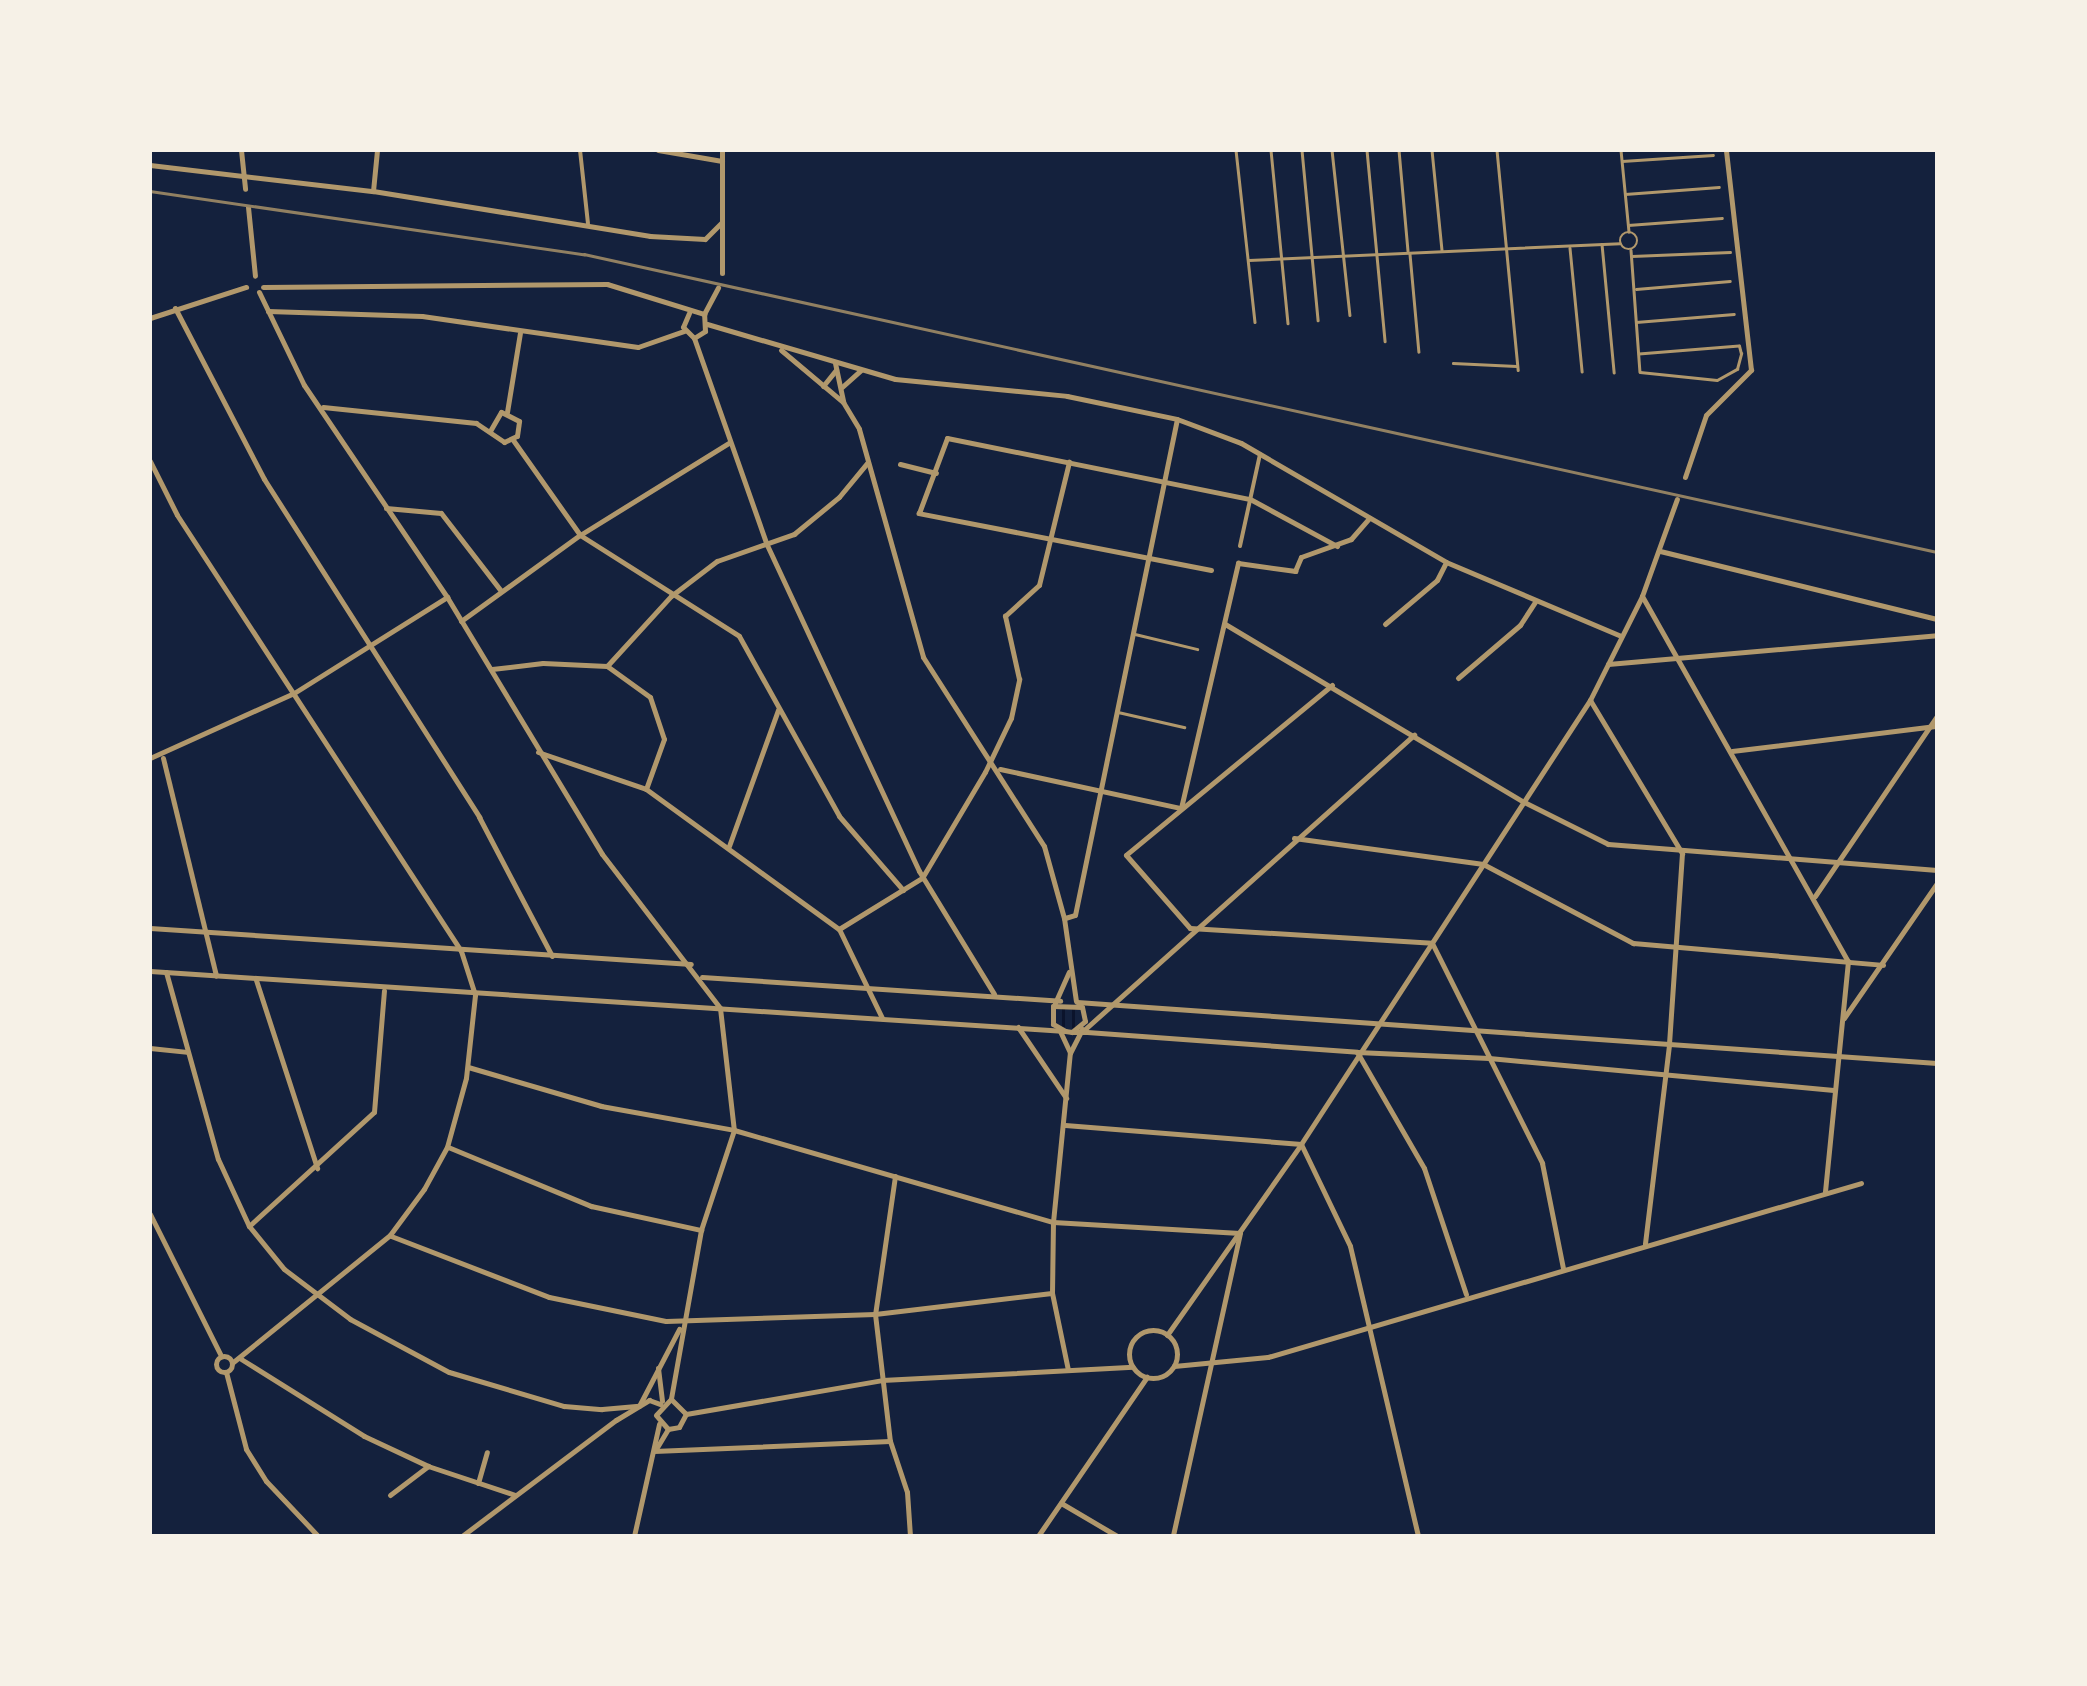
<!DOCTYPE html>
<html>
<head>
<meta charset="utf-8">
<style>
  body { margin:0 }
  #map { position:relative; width:2087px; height:1686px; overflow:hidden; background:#14213d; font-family:"Exo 2",sans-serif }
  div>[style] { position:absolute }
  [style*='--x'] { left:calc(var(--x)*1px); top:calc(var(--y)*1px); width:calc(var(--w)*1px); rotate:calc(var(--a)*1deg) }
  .stream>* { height:2.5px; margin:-1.25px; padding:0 1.25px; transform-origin:1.25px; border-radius:1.25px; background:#0b132b }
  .service>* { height:2.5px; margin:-1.25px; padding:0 1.25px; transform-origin:1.25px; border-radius:1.25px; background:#b1986c }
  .service>.ring { margin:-1.25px; padding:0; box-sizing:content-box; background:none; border:2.5px solid #b1986c; border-radius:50% }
  .pedestrian>* { height:4px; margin:-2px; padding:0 2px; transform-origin:2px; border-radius:2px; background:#b1986c }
  .minor>* { height:5px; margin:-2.5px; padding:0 2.5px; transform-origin:2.5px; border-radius:2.5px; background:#b1986c }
  .minor>.ring { margin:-2.5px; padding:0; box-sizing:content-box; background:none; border:5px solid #b1986c; border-radius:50% }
  .rail>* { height:2.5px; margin:-1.25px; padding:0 1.25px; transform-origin:1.25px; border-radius:1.25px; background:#918062 }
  span { translate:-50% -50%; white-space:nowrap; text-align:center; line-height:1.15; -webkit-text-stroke:8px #f6f1e7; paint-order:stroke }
  .frame { position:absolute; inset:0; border:152px solid #f6f1e7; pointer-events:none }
</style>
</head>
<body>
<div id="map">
  <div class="stream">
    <i style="--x:1063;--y:1026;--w:18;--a:-90"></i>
    <i style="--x:1073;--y:1027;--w:19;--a:-90"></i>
  </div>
  <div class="service">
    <i style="--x:1236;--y:150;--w:173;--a:83.7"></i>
    <i style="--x:1271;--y:150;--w:174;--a:84.4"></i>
    <i style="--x:1302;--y:150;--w:171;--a:84.6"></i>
    <i style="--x:1332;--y:150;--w:166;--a:83.8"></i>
    <i style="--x:1367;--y:150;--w:192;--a:84.6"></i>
    <i style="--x:1399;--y:150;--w:101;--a:84.9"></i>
    <i style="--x:1432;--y:150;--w:101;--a:84.3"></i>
    <i style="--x:1497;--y:150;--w:221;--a:84.5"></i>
    <i style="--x:1621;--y:150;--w:82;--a:84.4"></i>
    <i style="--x:1622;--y:161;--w:91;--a:-3.8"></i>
    <i style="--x:1625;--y:194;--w:94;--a:-4.3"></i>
    <i style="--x:1628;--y:225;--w:94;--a:-4.3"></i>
    <i class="ring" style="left:1620px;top:232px;width:15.5px;height:15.5px"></i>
    <i style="--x:1602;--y:244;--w:129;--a:84.6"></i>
    <i style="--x:1570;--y:248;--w:124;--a:84.4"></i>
    <i style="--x:1631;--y:250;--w:122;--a:85.8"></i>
    <i style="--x:1640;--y:372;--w:77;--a:5.9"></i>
    <i style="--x:1717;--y:380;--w:23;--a:-29"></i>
    <i style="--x:1737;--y:369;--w:16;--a:-75"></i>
    <i style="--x:1741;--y:354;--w:8;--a:-104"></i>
    <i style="--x:1739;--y:346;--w:100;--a:175.4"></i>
    <i style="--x:1410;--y:254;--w:98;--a:84.8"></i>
    <i style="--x:1632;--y:256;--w:98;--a:-2.3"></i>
    <i style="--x:1249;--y:260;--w:371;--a:-2.6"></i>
    <i style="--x:1636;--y:289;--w:94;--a:-4.9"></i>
    <i style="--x:1636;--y:322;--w:98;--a:-4.7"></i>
    <i style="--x:1453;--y:363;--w:63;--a:2.7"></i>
    <i style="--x:1135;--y:634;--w:64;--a:13.6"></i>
    <i style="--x:1118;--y:712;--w:68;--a:12.8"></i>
  </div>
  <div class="pedestrian">
    <i style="--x:580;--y:150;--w:74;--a:83.8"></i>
    <i style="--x:1240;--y:546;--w:94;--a:-77.7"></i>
  </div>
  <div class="minor">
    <i style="--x:241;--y:150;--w:39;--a:84"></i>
    <i style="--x:658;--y:150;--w:65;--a:9.8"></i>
    <i style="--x:150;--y:165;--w:225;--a:6.7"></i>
    <i style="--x:373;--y:191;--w:281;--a:9.2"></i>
    <i style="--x:650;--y:236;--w:55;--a:3.1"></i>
    <i style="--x:705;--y:239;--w:23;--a:-45"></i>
    <i style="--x:373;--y:191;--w:41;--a:-84.4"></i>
    <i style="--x:248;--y:207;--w:69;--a:84.2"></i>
    <i style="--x:722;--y:273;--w:123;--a:-90"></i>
    <i style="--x:263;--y:287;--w:344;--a:-0.5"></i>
    <i style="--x:607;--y:284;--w:102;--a:17.2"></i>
    <i style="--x:259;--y:292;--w:103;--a:64.2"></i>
    <i style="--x:304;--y:385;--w:256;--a:56"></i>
    <i style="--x:447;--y:597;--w:300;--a:58.9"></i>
    <i style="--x:602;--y:854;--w:194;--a:52.5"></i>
    <i style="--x:720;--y:1008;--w:123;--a:83.5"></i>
    <i style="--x:734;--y:1130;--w:105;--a:108.3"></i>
    <i style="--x:701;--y:1230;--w:172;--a:100.1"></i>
    <i style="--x:175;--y:308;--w:193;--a:62.5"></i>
    <i style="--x:264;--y:479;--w:401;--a:57.5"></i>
    <i style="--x:479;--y:817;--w:157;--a:62.3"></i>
    <i style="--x:268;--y:311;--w:154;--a:1.9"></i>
    <i style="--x:422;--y:316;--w:218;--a:8.2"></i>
    <i style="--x:638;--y:347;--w:49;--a:-19.2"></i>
    <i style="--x:689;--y:313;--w:15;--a:113"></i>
    <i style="--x:683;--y:327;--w:16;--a:45"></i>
    <i style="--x:694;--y:338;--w:13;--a:-32"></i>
    <i style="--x:705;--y:331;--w:17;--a:-93"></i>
    <i style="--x:704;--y:314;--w:30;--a:-62"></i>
    <i style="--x:150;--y:318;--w:101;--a:-17.9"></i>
    <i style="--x:707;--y:324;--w:196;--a:16.3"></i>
    <i style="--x:895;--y:379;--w:173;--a:5.6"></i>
    <i style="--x:1067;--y:396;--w:112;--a:11.8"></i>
    <i style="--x:1177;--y:419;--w:68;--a:20.6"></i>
    <i style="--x:1241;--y:443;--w:237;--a:30.1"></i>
    <i style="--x:1446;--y:562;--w:190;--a:22.9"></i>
    <i style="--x:694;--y:338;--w:219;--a:70.6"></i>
    <i style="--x:767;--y:545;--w:360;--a:65"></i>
    <i style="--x:919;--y:871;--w:144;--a:58.6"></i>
    <i style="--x:781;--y:350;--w:81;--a:40"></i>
    <i style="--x:843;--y:402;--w:31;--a:59"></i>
    <i style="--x:859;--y:429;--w:237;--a:74.3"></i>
    <i style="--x:923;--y:657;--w:224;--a:57.4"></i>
    <i style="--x:1044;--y:846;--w:75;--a:74.5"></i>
    <i style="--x:1064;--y:918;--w:84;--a:81.8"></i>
    <i style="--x:835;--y:363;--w:40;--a:78"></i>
    <i style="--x:823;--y:386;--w:21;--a:-51"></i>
    <i style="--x:842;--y:387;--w:25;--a:-42"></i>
    <i style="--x:323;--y:407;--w:154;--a:6"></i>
    <i style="--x:476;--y:423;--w:34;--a:34"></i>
    <i style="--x:504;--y:442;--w:14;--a:-25"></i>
    <i style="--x:517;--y:436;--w:15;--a:-82"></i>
    <i style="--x:519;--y:421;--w:20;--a:-153"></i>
    <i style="--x:501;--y:412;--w:22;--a:120"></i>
    <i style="--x:507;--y:412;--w:80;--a:-80.7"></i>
    <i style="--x:513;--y:440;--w:116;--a:54.8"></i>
    <i style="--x:580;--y:535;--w:188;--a:32.4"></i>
    <i style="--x:739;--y:636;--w:206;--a:60.9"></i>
    <i style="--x:839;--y:816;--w:98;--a:49.1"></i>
    <i style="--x:150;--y:461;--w:60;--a:63.4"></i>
    <i style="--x:177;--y:515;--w:520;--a:56.92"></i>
    <i style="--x:461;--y:951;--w:46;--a:72.3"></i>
    <i style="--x:475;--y:995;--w:83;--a:96.2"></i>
    <i style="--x:466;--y:1078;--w:72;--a:105.4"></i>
    <i style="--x:447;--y:1147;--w:48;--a:118.7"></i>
    <i style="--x:424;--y:1189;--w:57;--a:126.5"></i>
    <i style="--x:390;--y:1235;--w:203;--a:141"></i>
    <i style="--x:900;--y:464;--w:37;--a:14"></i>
    <i style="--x:1685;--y:477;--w:65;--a:-71.3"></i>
    <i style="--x:1706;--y:415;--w:64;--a:-45"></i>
    <i style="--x:1751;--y:370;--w:221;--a:-96.5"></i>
    <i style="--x:386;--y:508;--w:55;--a:5.2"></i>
    <i style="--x:441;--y:513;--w:98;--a:52.4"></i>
    <i style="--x:1660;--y:551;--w:285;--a:13.8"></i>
    <i style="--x:1211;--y:570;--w:298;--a:-169"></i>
    <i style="--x:919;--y:513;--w:80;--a:-69.5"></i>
    <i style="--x:947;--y:438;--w:309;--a:11.4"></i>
    <i style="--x:1250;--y:499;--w:99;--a:28.4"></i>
    <i style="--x:1642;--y:596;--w:419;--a:60.6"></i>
    <i style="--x:1848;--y:961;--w:232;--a:95.7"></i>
    <i style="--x:461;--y:621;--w:147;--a:-35.9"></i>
    <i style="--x:580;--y:535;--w:176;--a:-31.8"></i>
    <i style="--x:1225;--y:624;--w:348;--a:30.8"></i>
    <i style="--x:1524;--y:802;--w:94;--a:26.6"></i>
    <i style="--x:1608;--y:844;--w:330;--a:4.5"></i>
    <i style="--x:1385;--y:624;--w:68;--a:-40.2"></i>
    <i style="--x:1437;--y:580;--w:20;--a:-63"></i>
    <i style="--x:1608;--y:664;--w:330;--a:-5"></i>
    <i style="--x:607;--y:666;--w:95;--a:-47.6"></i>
    <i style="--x:671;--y:596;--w:58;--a:-37.3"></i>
    <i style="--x:717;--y:561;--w:82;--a:-19.3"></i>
    <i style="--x:794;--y:534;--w:58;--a:-39.4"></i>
    <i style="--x:839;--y:497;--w:44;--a:-50.5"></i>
    <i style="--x:492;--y:669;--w:51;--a:-6.7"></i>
    <i style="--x:543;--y:663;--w:64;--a:2.7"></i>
    <i style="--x:607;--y:666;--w:53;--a:35.8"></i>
    <i style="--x:650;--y:697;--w:44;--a:71.6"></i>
    <i style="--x:664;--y:739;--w:53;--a:109.8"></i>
    <i style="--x:1458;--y:678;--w:82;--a:-40.5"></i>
    <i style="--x:1520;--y:625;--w:27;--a:-57"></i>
    <i style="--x:1332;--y:685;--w:267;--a:140.5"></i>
    <i style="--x:1126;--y:855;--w:97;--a:48.8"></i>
    <i style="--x:1190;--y:928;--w:242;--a:3.5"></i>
    <i style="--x:1432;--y:943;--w:246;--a:63.4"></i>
    <i style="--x:1542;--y:1163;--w:107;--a:78.7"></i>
    <i style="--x:1590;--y:700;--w:179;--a:59"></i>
    <i style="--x:1682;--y:853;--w:192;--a:93.9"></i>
    <i style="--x:1669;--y:1045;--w:200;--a:96.9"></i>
    <i style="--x:1732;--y:751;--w:207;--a:-7"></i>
    <i style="--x:538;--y:752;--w:114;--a:18.9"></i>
    <i style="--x:646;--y:789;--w:238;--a:36"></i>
    <i style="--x:839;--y:929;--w:99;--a:64.2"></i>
    <i style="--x:150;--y:758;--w:158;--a:-24.3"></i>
    <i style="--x:294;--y:693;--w:181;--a:-32.1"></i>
    <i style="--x:163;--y:758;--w:224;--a:76.3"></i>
    <i style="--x:1000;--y:769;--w:185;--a:12.2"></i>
    <i style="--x:1181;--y:808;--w:252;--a:-76.9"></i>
    <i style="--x:1238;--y:563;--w:58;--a:8"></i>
    <i style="--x:1295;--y:571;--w:15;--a:-67"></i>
    <i style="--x:1301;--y:557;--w:53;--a:-19.8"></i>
    <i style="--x:1351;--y:539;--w:28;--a:-49"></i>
    <i style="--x:1294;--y:838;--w:191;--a:7.8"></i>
    <i style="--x:1483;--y:864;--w:170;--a:27.8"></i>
    <i style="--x:1633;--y:943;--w:251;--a:5"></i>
    <i style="--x:729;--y:846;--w:145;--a:-70.2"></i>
    <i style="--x:1815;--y:896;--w:217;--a:-55.9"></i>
    <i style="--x:1065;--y:918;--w:10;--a:-17"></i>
    <i style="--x:1075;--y:915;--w:506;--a:-78.38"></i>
    <i style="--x:150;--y:928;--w:542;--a:3.81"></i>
    <i style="--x:839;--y:929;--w:97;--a:-31.6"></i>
    <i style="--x:922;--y:878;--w:123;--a:-59.3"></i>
    <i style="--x:985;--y:772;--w:60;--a:-64.3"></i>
    <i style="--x:1011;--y:718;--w:40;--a:-78"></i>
    <i style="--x:1019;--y:679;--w:65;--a:-102.5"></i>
    <i style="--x:1005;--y:616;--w:46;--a:-42.4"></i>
    <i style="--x:1039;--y:585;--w:127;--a:-76.3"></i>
    <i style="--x:150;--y:971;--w:917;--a:3.75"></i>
    <i style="--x:166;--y:972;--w:194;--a:74.5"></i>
    <i style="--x:218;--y:1159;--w:74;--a:65.2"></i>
    <i style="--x:249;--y:1226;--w:55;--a:50.9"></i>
    <i style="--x:284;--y:1269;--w:83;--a:37.1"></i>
    <i style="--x:350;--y:1319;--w:112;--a:28.2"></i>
    <i style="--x:449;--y:1372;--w:120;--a:16.5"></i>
    <i style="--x:564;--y:1406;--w:38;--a:5"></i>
    <i style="--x:602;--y:1409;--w:37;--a:-5"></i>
    <i style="--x:639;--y:1406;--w:87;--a:-62.5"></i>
    <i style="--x:702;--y:977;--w:359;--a:3.8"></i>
    <i style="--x:256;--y:980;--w:198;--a:72"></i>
    <i style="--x:1077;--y:1002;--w:862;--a:4.06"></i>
    <i style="--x:1055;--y:1003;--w:34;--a:-66"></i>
    <i style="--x:1844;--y:1018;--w:164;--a:-55.4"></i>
    <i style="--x:1018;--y:1027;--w:86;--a:55.9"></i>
    <i style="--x:1059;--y:1029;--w:26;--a:65"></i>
    <i style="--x:1084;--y:1030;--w:443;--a:-41.8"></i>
    <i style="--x:1072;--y:1032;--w:17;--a:-40"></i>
    <i style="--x:1085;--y:1021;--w:14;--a:-102"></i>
    <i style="--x:1082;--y:1007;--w:29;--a:-178"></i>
    <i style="--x:1053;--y:1006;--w:18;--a:90"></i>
    <i style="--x:1053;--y:1024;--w:14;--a:30"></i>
    <i style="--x:1065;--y:1031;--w:7;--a:8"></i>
    <i style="--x:1072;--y:1032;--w:15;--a:0"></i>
    <i style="--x:1087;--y:1032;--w:271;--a:4.2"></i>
    <i style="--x:1357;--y:1052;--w:132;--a:2.6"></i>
    <i style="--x:1489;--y:1058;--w:346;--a:5.3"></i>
    <i style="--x:150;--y:1048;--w:37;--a:6"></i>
    <i style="--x:1357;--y:1052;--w:134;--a:60"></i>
    <i style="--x:1424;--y:1168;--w:133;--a:71.6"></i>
    <i style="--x:468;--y:1067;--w:139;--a:16.3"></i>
    <i style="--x:601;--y:1106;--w:135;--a:10.2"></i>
    <i style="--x:734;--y:1130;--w:332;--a:16.1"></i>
    <i style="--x:1053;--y:1222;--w:187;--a:3.4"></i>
    <i style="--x:1240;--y:1233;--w:310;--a:102.5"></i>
    <i style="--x:1065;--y:1125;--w:237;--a:4.6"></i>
    <i style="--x:1301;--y:1144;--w:113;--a:64.3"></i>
    <i style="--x:1350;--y:1246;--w:298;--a:76.8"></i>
    <i style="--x:448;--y:1147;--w:155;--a:22.4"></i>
    <i style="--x:591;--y:1206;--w:113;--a:12.3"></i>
    <i style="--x:895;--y:1176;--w:139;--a:98.2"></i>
    <i style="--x:875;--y:1314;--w:128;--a:83.3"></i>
    <i style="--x:890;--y:1441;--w:54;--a:71.6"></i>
    <i style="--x:907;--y:1492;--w:44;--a:86.1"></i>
    <i style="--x:150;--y:1214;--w:159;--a:63.4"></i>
    <i style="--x:249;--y:1226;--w:169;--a:-42.4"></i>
    <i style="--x:374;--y:1112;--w:122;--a:-85.3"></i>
    <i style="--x:391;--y:1236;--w:169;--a:21.1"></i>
    <i style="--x:549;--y:1297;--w:119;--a:11.6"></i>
    <i style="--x:666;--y:1321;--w:209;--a:-1.9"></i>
    <i style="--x:875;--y:1314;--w:178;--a:-6.8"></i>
    <i class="ring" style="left:1129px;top:1330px;width:43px;height:43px"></i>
    <i style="--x:1167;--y:1335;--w:233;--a:-54.9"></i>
    <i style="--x:1301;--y:1144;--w:530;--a:-56.94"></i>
    <i style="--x:1590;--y:700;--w:116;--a:-63.4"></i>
    <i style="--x:1642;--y:596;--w:103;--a:-70.2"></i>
    <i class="ring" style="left:216px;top:1356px;width:11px;height:11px"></i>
    <i style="--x:241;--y:1359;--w:145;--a:32"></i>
    <i style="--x:364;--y:1436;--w:71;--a:25.1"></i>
    <i style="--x:428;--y:1466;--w:92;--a:18.4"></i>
    <i style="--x:1174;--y:1366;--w:94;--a:-5.5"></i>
    <i style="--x:1268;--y:1357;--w:618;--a:-16.35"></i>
    <i style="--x:658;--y:1368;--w:33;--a:83"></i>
    <i style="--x:1068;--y:1370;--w:79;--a:-101.7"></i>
    <i style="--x:1052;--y:1293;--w:71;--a:-89.2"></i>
    <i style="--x:1053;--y:1222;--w:170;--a:-84.3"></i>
    <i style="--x:1070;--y:1053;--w:27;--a:-63"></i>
    <i style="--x:226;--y:1372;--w:80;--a:75.4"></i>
    <i style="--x:246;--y:1449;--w:38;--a:58"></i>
    <i style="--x:266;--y:1481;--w:76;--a:46.6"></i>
    <i style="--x:686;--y:1414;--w:199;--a:-9.8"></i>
    <i style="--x:882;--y:1380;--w:251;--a:-3"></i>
    <i style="--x:668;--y:1429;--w:11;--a:-10"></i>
    <i style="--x:679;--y:1427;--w:15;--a:-62"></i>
    <i style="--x:686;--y:1414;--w:21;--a:-135"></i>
    <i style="--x:668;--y:1429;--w:18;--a:-131"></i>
    <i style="--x:656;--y:1415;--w:22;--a:-47"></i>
    <i style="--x:656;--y:1449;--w:23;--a:-59"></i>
    <i style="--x:654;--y:1451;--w:236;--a:-2.4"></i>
    <i style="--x:478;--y:1483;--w:32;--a:-74"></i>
    <i style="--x:390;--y:1495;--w:48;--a:-37.3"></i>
    <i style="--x:1061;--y:1503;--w:65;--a:30.5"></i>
    <i style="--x:462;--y:1536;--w:193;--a:-37"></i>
    <i style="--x:616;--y:1420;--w:39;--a:-31"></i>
    <i style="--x:649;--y:1400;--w:12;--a:20"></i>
    <i style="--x:634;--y:1536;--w:115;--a:-77.4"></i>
    <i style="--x:1038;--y:1536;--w:193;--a:-55.6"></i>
  </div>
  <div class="rail">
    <i style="--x:150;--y:191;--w:439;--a:8.3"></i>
    <i style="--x:584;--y:254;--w:1385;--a:12.42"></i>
  </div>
  <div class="frame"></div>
</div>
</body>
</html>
